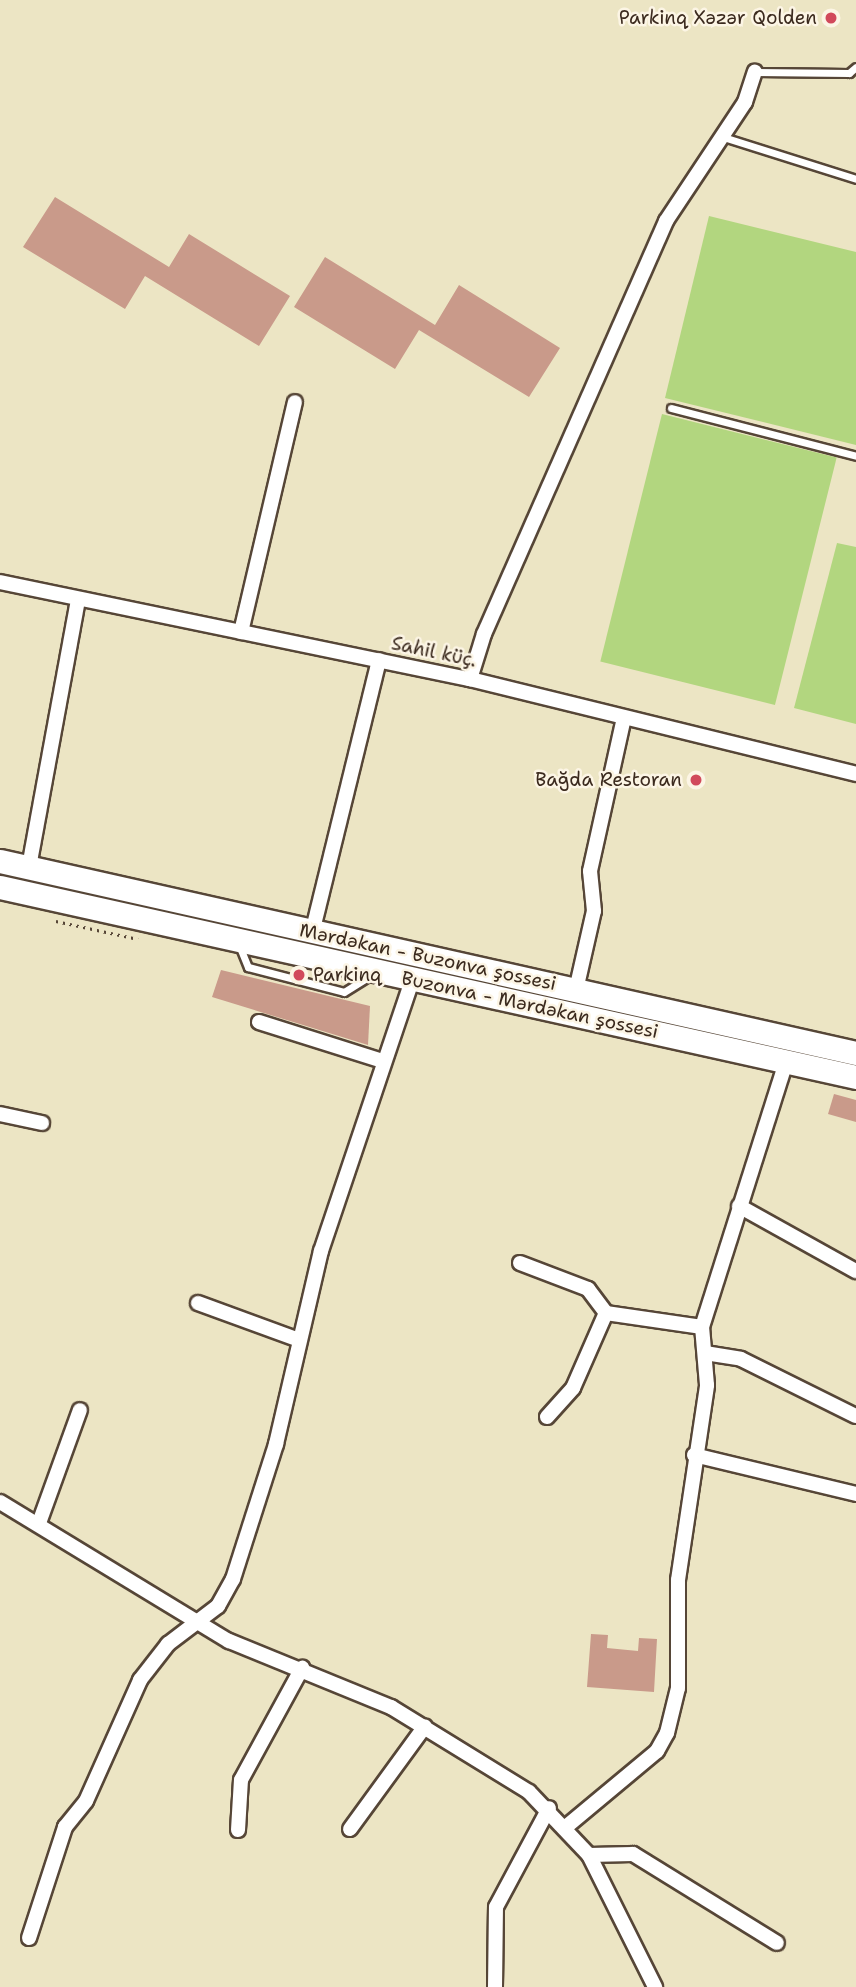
<!DOCTYPE html>
<meta charset="utf-8">
<style>
body{margin:0}
#map{position:relative;width:856px;height:1987px;overflow:hidden;background:#ece5c4;font-family:"Shantell Sans",sans-serif}
div>[style]{position:absolute}
[style*='--x']{left:calc(var(--x)*1px);top:calc(var(--y)*1px);width:calc(var(--w)*1px);rotate:calc(var(--a)*1deg)}
.green>*{inset:0;background:#b2d67f;transform-origin:0 0}
.building>*{inset:0;background:#c99a8a}
.path>*{height:2.5px;margin-top:-1.25px;transform-origin:0;background:repeating-linear-gradient(90deg,#564637 0 2px,transparent 0 7px)}
.roads{filter:drop-shadow(2px 0 #564637) drop-shadow(-2px 0 #564637) drop-shadow(0 2px #564637) drop-shadow(0 -2px #564637)}
.lane>*{height:7px;margin:-3.5px;padding:0 3.5px;transform-origin:3.5px;border-radius:3.5px;background:#fff}
.street>*{height:14px;margin:-7px;padding:0 7px;transform-origin:7px;border-radius:7px;background:#fff}
.primary>*{height:23px;margin:-11.5px;padding:0 11.5px;transform-origin:11.5px;border-radius:11.5px;background:#fff}
.dots>*{width:19px;height:19px;translate:-50% -50%;box-sizing:border-box;border:4px solid #fcf5e5;border-radius:50%}
span{translate:-50% -50%;white-space:nowrap;text-align:center;line-height:1.15;-webkit-text-stroke:5px #fcf5e5;paint-order:stroke}
.poi-label{font-size:19px;color:#3b2a1e}
.right{translate:-100% -50%;text-align:right}
.left{translate:0 -50%;text-align:left}
.street-label{font-size:19px;color:#3b2a1e}
</style>
<div id="map">
<div class="green">
<i style="clip-path:polygon(709px 216px,856px 252px,856px 445px,665px 398px)"></i>
<i style="left:662px;top:414px;width:180px;height:255px;rotate:14deg"></i>
<i style="clip-path:polygon(837px 543px,856px 547px,856px 724px,794px 708px)"></i>
</div>
<div class="building">
<i style="clip-path:polygon(55px 197px,169px 267px,189px 234px,290px 296px,259px 346px,145px 276px,125px 309px,23px 247px)"></i>
<i style="clip-path:polygon(325px 257px,435px 325px,459px 285px,560px 348px,529px 397px,419px 330px,395px 369px,294px 307px)"></i>
<i style="clip-path:polygon(221px 970px,370px 1006px,368px 1045px,212px 997px)"></i>
<i style="clip-path:polygon(834px 1094px,856px 1100px,856px 1122px,828px 1114px)"></i>
<i style="clip-path:polygon(591px 1634px,608px 1635px,607px 1648px,638px 1651px,639px 1638px,657px 1639px,654px 1692px,587px 1687px)"></i>
</div>
<div class="path">
<i style="--x:56;--y:921;--w:84;--a:12.4"></i>
</div>
<div class="roads">
<div class="lane">
<i style="--x:755;--y:72;--w:94;--a:0.6"></i>
<i style="--x:849;--y:73;--w:9;--a:-41"></i>
<i style="--x:720;--y:136;--w:143;--a:17.5"></i>
<i style="--x:671;--y:408;--w:191;--a:14.5"></i>
<i style="--x:239;--y:945;--w:24;--a:68"></i>
<i style="--x:248;--y:967;--w:99;--a:14.6"></i>
<i style="--x:344;--y:992;--w:34;--a:-32"></i>
</div>
<div class="street">
<i style="--x:0;--y:582;--w:480;--a:11.7"></i>
<i style="--x:470;--y:679;--w:398;--a:13.8"></i>
<i style="--x:241;--y:632;--w:236;--a:-76.8"></i>
<i style="--x:470;--y:679;--w:47;--a:-72.7"></i>
<i style="--x:484;--y:634;--w:451;--a:-66.2"></i>
<i style="--x:666;--y:221;--w:143;--a:-56.4"></i>
<i style="--x:745;--y:102;--w:32;--a:-72"></i>
<i style="--x:29;--y:867;--w:272;--a:-79.6"></i>
<i style="--x:312;--y:933;--w:281;--a:-76.2"></i>
<i style="--x:576;--y:990;--w:81;--a:-77.2"></i>
<i style="--x:594;--y:911;--w:40;--a:-95.7"></i>
<i style="--x:590;--y:871;--w:157;--a:-77.5"></i>
<i style="--x:259;--y:1022;--w:130;--a:17.5"></i>
<i style="--x:0;--y:1114;--w:43;--a:12.1"></i>
<i style="--x:739;--y:1206;--w:134;--a:29.1"></i>
<i style="--x:520;--y:1263;--w:73;--a:20.9"></i>
<i style="--x:588;--y:1289;--w:30;--a:53"></i>
<i style="--x:198;--y:1303;--w:108;--a:20.1"></i>
<i style="--x:705;--y:1353;--w:36;--a:9"></i>
<i style="--x:741;--y:1359;--w:128;--a:26.4"></i>
<i style="--x:547;--y:1417;--w:39;--a:-48"></i>
<i style="--x:573;--y:1388;--w:82;--a:-66.3"></i>
<i style="--x:606;--y:1313;--w:97;--a:8.3"></i>
<i style="--x:694;--y:1455;--w:167;--a:13.5"></i>
<i style="--x:0;--y:1502;--w:268;--a:31.3"></i>
<i style="--x:229;--y:1641;--w:175;--a:22.2"></i>
<i style="--x:391;--y:1707;--w:162;--a:31.6"></i>
<i style="--x:529;--y:1792;--w:87;--a:46.4"></i>
<i style="--x:589;--y:1855;--w:148;--a:63.4"></i>
<i style="--x:39;--y:1523;--w:120;--a:-70.1"></i>
<i style="--x:567;--y:1826;--w:117;--a:-39.8"></i>
<i style="--x:657;--y:1751;--w:21;--a:-61"></i>
<i style="--x:667;--y:1733;--w:46;--a:-76.3"></i>
<i style="--x:678;--y:1688;--w:108;--a:-90"></i>
<i style="--x:678;--y:1580;--w:197;--a:-81.5"></i>
<i style="--x:707;--y:1385;--w:58;--a:-94.9"></i>
<i style="--x:702;--y:1327;--w:281;--a:-72.4"></i>
<i style="--x:350;--y:1829;--w:127;--a:-53.9"></i>
<i style="--x:238;--y:1830;--w:50;--a:-86.6"></i>
<i style="--x:241;--y:1780;--w:128;--a:-61.4"></i>
<i style="--x:589;--y:1855;--w:44;--a:-1.3"></i>
<i style="--x:633;--y:1854;--w:169;--a:31.7"></i>
<i style="--x:29;--y:1938;--w:117;--a:-72"></i>
<i style="--x:65;--y:1827;--w:33;--a:-51"></i>
<i style="--x:86;--y:1801;--w:133;--a:-65.9"></i>
<i style="--x:140;--y:1680;--w:46;--a:-52.1"></i>
<i style="--x:168;--y:1644;--w:63;--a:-37.2"></i>
<i style="--x:218;--y:1606;--w:31;--a:-61"></i>
<i style="--x:233;--y:1579;--w:142;--a:-72.3"></i>
<i style="--x:276;--y:1444;--w:198;--a:-76.9"></i>
<i style="--x:321;--y:1251;--w:285;--a:-71.4"></i>
<i style="--x:495;--y:1987;--w:80;--a:-89.3"></i>
<i style="--x:496;--y:1907;--w:112;--a:-61.8"></i>
</div>
<div class="primary">
<i style="--x:0;--y:861;--w:877;--a:12.64"></i>
<i style="--x:0;--y:887;--w:877;--a:12.51"></i>
</div>
</div>
<div class="dots">
<i style="left:831px;top:18px;background:#d1495b"></i>
<i style="left:696px;top:780px;background:#d1495b"></i>
<i style="left:299px;top:975px;background:#d1495b"></i>
</div>
<div class="poi-label">
<span class="right" style="left:817px;top:18px">Parkinq Xəzər Qolden</span>
<span class="right" style="left:682px;top:780px">Bağda Restoran</span>
<span class="left" style="left:313px;top:975px">Parkinq</span>
</div>
<div class="street-label">
<span style="left:434px;top:652px;rotate:12deg">Sahil küç.</span>
<span style="left:428px;top:957px;rotate:12deg">Mərdəkan - Buzonva şossesi</span>
<span style="left:530px;top:1005px;rotate:12deg">Buzonva - Mərdəkan şossesi</span>
</div>
</div>
